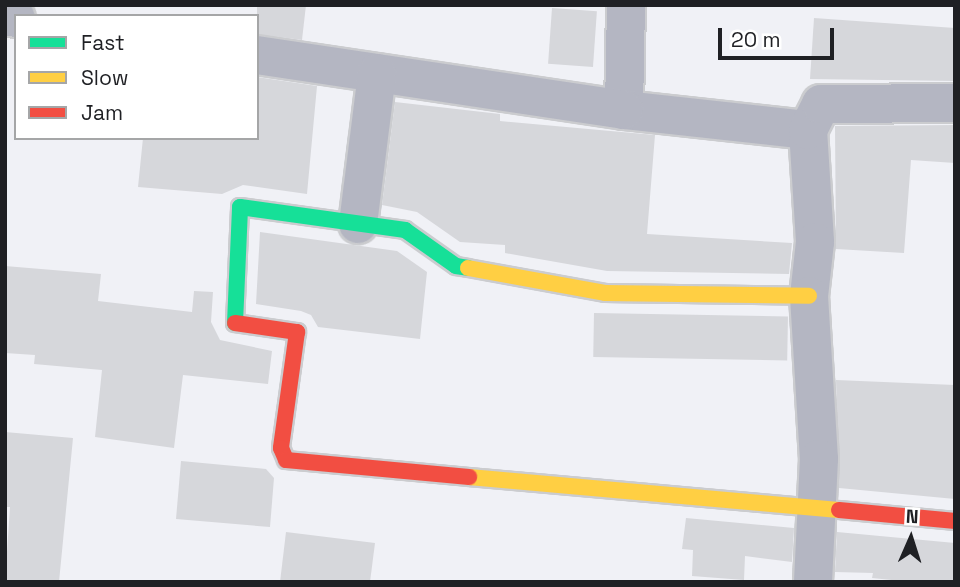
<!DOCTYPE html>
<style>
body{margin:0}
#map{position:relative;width:960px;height:587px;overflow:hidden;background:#f0f1f6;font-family:"Space Grotesk",sans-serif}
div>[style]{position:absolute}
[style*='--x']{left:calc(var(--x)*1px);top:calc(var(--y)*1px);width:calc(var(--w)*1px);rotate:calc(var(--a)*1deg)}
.building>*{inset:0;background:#d6d7db;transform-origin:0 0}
.roads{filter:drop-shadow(2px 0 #cbcccf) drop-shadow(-2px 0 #cbcccf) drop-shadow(0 2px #cbcccf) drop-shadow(0 -2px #cbcccf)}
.street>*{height:38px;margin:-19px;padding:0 19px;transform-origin:19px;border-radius:19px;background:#b4b6c2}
.fast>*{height:16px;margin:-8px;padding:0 8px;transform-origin:8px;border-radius:8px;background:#16e098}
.slow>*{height:16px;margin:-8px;padding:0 8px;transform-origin:8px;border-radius:8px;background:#ffcf43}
.jam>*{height:16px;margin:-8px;padding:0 8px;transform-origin:8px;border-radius:8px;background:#f24e42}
span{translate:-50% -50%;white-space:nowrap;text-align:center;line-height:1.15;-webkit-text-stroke:5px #fff;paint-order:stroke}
.frame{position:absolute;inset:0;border:7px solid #1f2024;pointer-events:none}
.legend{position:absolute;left:14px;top:14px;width:245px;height:126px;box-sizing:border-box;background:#fff;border:2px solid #a5a6a7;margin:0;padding:9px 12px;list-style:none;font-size:21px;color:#1f2024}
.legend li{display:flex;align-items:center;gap:14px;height:35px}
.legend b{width:35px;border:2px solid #a5a6a7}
.north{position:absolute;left:876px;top:503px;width:70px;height:70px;-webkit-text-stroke:5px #fff;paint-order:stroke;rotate:3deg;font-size:19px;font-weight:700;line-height:28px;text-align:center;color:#1f2024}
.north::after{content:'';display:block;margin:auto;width:24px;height:32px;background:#1f2024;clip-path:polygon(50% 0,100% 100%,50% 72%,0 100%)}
.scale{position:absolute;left:718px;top:28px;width:116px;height:32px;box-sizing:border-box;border:4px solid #1f2024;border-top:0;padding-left:9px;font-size:21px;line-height:24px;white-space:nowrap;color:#1f2024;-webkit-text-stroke:5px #fff;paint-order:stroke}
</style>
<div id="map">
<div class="building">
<i style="clip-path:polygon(257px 5px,306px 5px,302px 40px,257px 34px)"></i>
<i style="left:552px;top:8px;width:45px;height:56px;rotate:4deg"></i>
<i style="clip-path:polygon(814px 18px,955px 28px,955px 81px,810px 79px)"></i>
<i style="clip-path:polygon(257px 77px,317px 86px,307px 194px,243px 185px,222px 194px,138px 187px,143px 138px,257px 138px)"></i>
<i style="clip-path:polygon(395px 102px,500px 114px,500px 121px,655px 135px,647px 234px,792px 243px,789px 274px,607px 271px,505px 253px,505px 245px,460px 242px,417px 212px,382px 205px)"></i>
<i style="clip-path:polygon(955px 125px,955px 163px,911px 160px,904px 253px,836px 249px,835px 126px)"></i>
<i style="clip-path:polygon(260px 232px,397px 251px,427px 272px,420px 339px,318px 327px,311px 315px,301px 311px,256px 304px)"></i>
<i style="clip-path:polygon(5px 266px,101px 274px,98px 301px,192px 312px,194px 291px,213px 292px,211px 322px,220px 340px,272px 351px,268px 384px,183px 375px,174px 448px,95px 437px,102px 370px,34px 364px,35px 355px,5px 353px)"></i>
<i style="left:594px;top:313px;width:194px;height:44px;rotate:1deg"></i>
<i style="clip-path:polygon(836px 380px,955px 385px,955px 499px,839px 488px)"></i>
<i style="clip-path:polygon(5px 432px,73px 438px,59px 582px,5px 582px,10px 507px,5px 507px)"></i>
<i style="clip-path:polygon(181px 461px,266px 469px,274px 478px,270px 527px,176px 519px)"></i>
<i style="clip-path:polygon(686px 518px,794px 528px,792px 562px,745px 556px,744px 580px,692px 576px,693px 550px,682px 549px)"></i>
<i style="clip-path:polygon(286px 532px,375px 543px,370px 582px,280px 582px)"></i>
<i style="clip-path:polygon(837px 532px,955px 543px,955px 582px,911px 582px,872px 578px,873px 573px,835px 572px)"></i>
</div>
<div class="roads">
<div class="street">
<i style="--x:626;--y:5;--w:105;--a:91.1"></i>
<i style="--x:624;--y:110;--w:185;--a:6.2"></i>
<i style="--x:808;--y:130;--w:112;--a:86.4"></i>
<i style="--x:815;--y:242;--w:54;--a:96.3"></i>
<i style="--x:809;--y:296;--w:163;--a:86.5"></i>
<i style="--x:819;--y:459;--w:123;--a:92.8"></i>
<i style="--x:5;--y:16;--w:11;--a:10"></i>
<i style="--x:257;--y:55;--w:371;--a:8.5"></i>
<i style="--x:808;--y:130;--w:29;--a:-63"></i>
<i style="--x:821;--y:104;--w:134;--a:-0.4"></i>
<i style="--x:358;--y:224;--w:152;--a:-82.8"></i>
</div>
<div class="fast">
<i style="--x:235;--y:323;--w:116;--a:-87.5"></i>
<i style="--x:240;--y:207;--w:167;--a:7.9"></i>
<i style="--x:405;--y:230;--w:62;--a:35.2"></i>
<i style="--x:456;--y:266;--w:12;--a:9"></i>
</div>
<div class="slow">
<i style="--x:468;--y:268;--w:139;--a:10.3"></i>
<i style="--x:605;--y:293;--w:204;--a:0.8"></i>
<i style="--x:469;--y:477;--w:371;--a:5.1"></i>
</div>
<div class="jam">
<i style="--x:235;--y:323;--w:63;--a:8.3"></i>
<i style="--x:297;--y:332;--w:117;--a:97.9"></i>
<i style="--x:281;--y:448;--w:13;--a:67"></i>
<i style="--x:286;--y:460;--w:184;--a:5.3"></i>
<i style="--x:839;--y:510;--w:117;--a:5.4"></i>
</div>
</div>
<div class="frame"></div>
<ul class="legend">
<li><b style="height:9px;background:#16e098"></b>Fast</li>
<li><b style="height:9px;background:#ffcf43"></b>Slow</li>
<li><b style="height:9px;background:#f24e42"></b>Jam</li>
</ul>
<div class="north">N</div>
<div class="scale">20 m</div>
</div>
